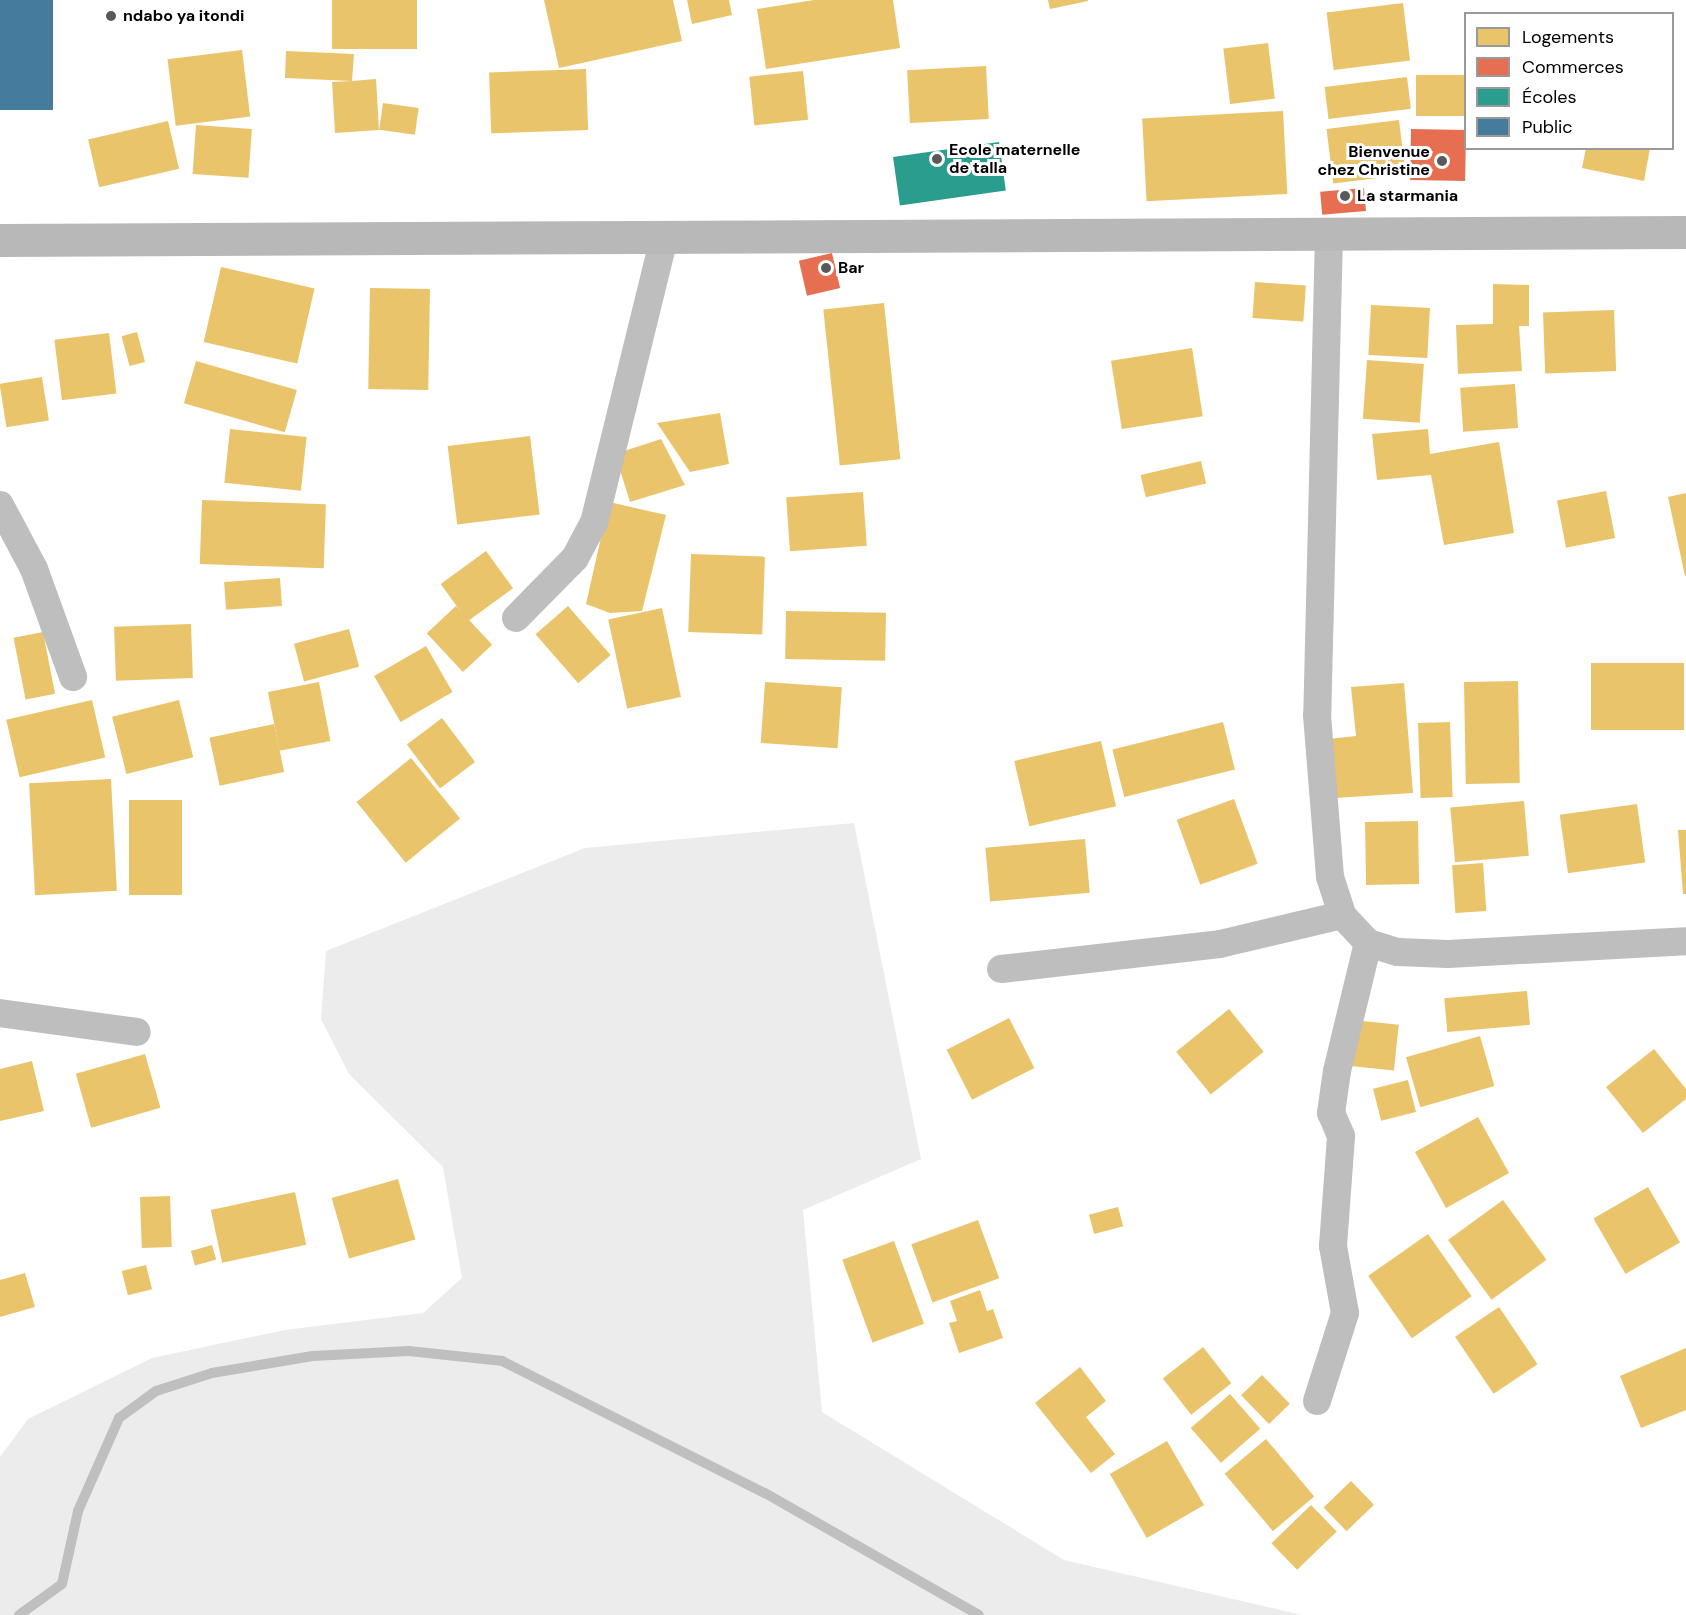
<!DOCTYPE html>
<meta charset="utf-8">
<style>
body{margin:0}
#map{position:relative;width:1686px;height:1615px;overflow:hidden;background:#fff;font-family:"DM Sans",sans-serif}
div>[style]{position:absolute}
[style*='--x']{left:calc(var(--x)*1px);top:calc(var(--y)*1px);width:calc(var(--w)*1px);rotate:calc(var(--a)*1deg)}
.green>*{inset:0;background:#ececec}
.homes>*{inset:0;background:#e9c46a;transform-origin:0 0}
.shops>*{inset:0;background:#e76f51;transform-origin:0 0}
.schools>*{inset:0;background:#2a9d8f;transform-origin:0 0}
.public>*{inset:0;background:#457b9d;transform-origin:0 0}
.stream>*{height:10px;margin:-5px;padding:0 5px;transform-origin:5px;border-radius:5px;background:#bfbfbf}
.street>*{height:28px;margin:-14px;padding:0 14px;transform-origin:14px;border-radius:14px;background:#bebebe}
.secondary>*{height:33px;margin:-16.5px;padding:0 16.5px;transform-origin:16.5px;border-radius:16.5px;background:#b8b8b8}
.dots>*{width:16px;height:16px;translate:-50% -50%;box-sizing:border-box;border:3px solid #fff;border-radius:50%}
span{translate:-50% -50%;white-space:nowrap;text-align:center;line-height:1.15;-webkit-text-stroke:6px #fff;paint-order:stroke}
.poi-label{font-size:16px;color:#000;font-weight:700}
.left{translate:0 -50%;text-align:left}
.right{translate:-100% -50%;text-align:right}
.legend{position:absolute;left:1464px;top:12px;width:210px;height:138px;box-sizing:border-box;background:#fff;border:2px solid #999;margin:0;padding:8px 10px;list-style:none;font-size:18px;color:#000}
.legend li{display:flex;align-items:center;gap:12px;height:30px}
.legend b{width:30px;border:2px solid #999}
</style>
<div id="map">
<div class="green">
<i style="clip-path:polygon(854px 823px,921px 1159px,803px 1210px,822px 1412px,1064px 1560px,1302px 1615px,0 1615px,0 1457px,28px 1419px,152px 1358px,285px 1330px,423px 1313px,462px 1278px,443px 1167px,349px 1074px,321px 1019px,326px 951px,585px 848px)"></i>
</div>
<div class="homes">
<i style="left:332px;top:0;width:85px;height:49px"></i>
<i style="clip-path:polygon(544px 0,673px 0,682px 41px,559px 68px)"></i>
<i style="clip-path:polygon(687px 0,729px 0,732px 15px,692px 24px)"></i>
<i style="clip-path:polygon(814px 0,893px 0,900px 48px,766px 69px,757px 9px)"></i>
<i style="clip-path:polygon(1048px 0,1088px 0,1088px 1px,1050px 9px)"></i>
<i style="left:1403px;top:3px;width:58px;height:77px;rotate:83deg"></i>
<i style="left:1268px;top:43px;width:56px;height:45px;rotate:83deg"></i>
<i style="left:242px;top:50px;width:67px;height:75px;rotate:83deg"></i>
<i style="clip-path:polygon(286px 51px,354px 54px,352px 81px,376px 79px,379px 130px,335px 133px,332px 82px,352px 81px,285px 78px)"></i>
<i style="left:986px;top:66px;width:53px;height:79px;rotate:87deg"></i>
<i style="left:586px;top:69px;width:61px;height:97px;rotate:88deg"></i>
<i style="left:803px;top:71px;width:49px;height:54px;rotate:84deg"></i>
<i style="left:1466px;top:75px;width:41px;height:50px;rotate:90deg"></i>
<i style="left:1407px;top:77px;width:32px;height:83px;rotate:83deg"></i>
<i style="left:383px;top:103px;width:36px;height:27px;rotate:8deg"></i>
<i style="left:1283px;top:111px;width:83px;height:141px;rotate:87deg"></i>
<i style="left:1399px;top:120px;width:55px;height:73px;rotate:83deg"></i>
<i style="left:168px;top:121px;width:49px;height:82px;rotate:77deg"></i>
<i style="left:196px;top:125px;width:56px;height:49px;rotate:4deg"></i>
<i style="clip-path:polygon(1586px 148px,1650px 148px,1644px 181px,1582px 168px)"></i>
<i style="left:221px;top:267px;width:96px;height:77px;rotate:13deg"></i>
<i style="left:1255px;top:282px;width:51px;height:36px;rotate:4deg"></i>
<i style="clip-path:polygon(1493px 284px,1529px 285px,1529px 326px,1519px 326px,1522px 371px,1458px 374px,1456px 325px,1493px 324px)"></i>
<i style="left:370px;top:288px;width:60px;height:101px;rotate:1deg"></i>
<i style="left:884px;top:303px;width:157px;height:61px;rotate:84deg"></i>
<i style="left:1371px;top:305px;width:59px;height:50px;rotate:3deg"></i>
<i style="left:1614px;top:310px;width:61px;height:71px;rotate:88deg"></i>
<i style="left:137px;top:332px;width:31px;height:16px;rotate:75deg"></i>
<i style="left:109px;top:333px;width:61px;height:55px;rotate:83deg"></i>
<i style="left:1192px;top:348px;width:69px;height:82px;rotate:81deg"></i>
<i style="left:1367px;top:360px;width:57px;height:59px;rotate:4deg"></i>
<i style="left:196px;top:361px;width:105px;height:44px;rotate:16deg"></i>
<i style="left:42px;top:377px;width:44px;height:43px;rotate:81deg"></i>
<i style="left:1515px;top:384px;width:44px;height:55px;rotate:86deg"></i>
<i style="clip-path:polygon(720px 413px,729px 464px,690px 472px,657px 423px)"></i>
<i style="left:230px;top:429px;width:77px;height:54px;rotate:6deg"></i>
<i style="clip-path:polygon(1428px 429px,1430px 454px,1499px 442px,1514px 533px,1444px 545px,1431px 475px,1377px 480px,1372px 434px)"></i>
<i style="left:530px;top:436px;width:79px;height:83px;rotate:83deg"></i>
<i style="clip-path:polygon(661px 439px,685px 485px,630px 502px,615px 454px)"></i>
<i style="left:1201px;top:461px;width:23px;height:62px;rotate:77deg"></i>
<i style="left:1606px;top:491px;width:48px;height:50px;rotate:79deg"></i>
<i style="left:863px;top:492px;width:54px;height:77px;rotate:86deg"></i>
<i style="clip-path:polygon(1686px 493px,1686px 576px,1685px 576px,1668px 497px)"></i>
<i style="left:202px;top:500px;width:124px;height:64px;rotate:2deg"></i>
<i style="clip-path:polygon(609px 502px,666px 515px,642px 611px,610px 613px,586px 604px)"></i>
<i style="left:486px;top:551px;width:46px;height:56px;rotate:54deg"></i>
<i style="left:691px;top:554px;width:74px;height:78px;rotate:2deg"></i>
<i style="left:280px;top:578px;width:28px;height:56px;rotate:86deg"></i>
<i style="left:456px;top:606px;width:53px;height:40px;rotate:47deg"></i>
<i style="left:568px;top:606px;width:65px;height:43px;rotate:49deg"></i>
<i style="left:662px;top:608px;width:91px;height:55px;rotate:78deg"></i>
<i style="left:786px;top:611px;width:100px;height:48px;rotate:1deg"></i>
<i style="left:191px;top:624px;width:54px;height:77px;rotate:88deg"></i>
<i style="left:349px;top:629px;width:39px;height:57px;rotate:75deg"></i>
<i style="left:43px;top:632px;width:63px;height:30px;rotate:79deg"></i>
<i style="left:426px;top:646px;width:53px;height:60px;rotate:60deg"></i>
<i style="left:1684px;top:663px;width:67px;height:93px;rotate:90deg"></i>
<i style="left:1518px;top:681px;width:102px;height:54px;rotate:89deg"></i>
<i style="left:319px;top:682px;width:60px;height:52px;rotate:79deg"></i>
<i style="left:765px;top:682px;width:77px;height:61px;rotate:4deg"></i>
<i style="clip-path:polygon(1404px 683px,1413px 793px,1335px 798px,1328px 739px,1356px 736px,1351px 687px)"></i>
<i style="left:92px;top:700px;width:59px;height:88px;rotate:77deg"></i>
<i style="left:179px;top:700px;width:59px;height:69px;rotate:76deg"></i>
<i style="left:442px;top:718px;width:55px;height:44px;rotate:53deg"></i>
<i style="left:1223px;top:722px;width:49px;height:114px;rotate:76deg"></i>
<i style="left:1450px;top:722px;width:75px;height:32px;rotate:88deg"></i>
<i style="left:274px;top:724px;width:49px;height:66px;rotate:78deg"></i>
<i style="left:1101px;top:741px;width:67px;height:89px;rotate:77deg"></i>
<i style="left:411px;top:758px;width:78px;height:70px;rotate:51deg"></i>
<i style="left:111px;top:779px;width:112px;height:82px;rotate:87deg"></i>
<i style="left:1234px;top:799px;width:69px;height:61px;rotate:70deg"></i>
<i style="left:129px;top:800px;width:53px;height:95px"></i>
<i style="left:1524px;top:801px;width:55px;height:74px;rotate:85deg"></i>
<i style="left:1637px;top:804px;width:59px;height:78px;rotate:82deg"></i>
<i style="left:1418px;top:821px;width:63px;height:53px;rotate:89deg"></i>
<i style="clip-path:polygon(1678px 830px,1686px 830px,1686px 894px,1683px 894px)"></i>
<i style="left:1085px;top:839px;width:54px;height:100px;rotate:85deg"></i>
<i style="left:1483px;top:863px;width:48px;height:31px;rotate:86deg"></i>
<i style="left:1527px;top:991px;width:34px;height:83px;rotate:85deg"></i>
<i style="left:1229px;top:1009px;width:55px;height:68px;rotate:51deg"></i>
<i style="left:1009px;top:1018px;width:56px;height:70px;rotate:63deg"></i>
<i style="left:1353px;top:1020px;width:46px;height:46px;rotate:6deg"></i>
<i style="left:1480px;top:1036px;width:52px;height:77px;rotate:74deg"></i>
<i style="clip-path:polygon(1654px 1049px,1686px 1089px,1686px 1099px,1643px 1133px,1606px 1087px)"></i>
<i style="left:145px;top:1054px;width:56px;height:72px;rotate:74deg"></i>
<i style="clip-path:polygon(32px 1061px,44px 1111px,0 1121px,0 1069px)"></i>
<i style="left:1408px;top:1080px;width:33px;height:36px;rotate:76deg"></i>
<i style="left:1478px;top:1117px;width:64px;height:72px;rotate:61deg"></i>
<i style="left:398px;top:1179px;width:63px;height:69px;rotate:74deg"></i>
<i style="left:1648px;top:1187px;width:64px;height:63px;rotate:60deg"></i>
<i style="left:295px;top:1192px;width:54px;height:86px;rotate:78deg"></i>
<i style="left:170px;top:1196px;width:51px;height:30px;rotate:88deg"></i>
<i style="left:1503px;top:1200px;width:74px;height:68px;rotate:54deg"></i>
<i style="left:1118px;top:1207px;width:20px;height:30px;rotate:75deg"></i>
<i style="left:978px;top:1220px;width:62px;height:71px;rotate:70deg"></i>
<i style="left:1428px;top:1234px;width:76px;height:73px;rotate:55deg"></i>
<i style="left:894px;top:1241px;width:88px;height:55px;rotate:70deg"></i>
<i style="left:212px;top:1245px;width:15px;height:22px;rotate:74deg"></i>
<i style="left:146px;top:1265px;width:25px;height:25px;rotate:76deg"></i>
<i style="clip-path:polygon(25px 1273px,35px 1307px,0 1317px,0 1280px)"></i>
<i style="clip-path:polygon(980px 1290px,987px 1311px,993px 1309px,1003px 1338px,959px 1353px,949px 1323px,957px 1321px,950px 1301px)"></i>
<i style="left:1499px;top:1307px;width:69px;height:53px;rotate:56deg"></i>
<i style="left:1203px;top:1347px;width:46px;height:51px;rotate:52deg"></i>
<i style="clip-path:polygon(1686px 1348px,1686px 1410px,1641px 1428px,1620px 1376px)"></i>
<i style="clip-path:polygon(1080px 1367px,1106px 1401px,1086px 1417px,1115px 1454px,1091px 1473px,1035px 1403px)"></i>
<i style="left:1262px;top:1375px;width:40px;height:29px;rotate:46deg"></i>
<i style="left:1230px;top:1394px;width:46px;height:52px;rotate:49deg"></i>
<i style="left:1266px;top:1439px;width:75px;height:54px;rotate:50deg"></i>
<i style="left:1167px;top:1441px;width:74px;height:66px;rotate:60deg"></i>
<i style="left:1351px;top:1481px;width:33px;height:38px;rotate:46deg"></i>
<i style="left:1311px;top:1505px;width:37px;height:55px;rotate:46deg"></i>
</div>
<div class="shops">
<i style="left:1411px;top:129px;width:55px;height:51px;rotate:1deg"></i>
<i style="left:1364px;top:188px;width:23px;height:44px;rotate:85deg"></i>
<i style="left:832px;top:253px;width:36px;height:34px;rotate:77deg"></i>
</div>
<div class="schools">
<i style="left:999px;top:142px;width:49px;height:107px;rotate:82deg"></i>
</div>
<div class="public">
<i style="left:0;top:0;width:53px;height:110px"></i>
</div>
<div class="stream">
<i style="--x:19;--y:1615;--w:53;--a:-35.8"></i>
<i style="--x:62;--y:1584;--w:75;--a:-77.6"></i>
<i style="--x:78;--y:1511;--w:102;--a:-66.2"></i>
<i style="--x:119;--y:1418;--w:46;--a:-36.1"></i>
<i style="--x:156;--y:1391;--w:59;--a:-17.8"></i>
<i style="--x:212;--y:1373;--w:102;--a:-9.6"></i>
<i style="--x:313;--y:1356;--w:96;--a:-3"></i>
<i style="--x:409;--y:1351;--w:94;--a:6.1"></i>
<i style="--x:502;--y:1361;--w:294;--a:26.7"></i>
<i style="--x:765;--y:1493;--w:246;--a:29.7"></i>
</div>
<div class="street">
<i style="--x:1329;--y:234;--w:481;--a:91.4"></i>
<i style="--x:1317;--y:715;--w:163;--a:85.4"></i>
<i style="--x:1330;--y:877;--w:40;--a:72"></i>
<i style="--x:1342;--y:915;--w:38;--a:47"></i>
<i style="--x:1368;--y:943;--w:31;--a:17"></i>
<i style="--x:1398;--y:952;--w:50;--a:2.3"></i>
<i style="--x:1448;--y:954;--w:238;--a:-3.1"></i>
<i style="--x:0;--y:505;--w:72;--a:62"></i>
<i style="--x:34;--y:569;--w:115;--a:70.1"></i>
<i style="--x:516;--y:618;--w:84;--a:-45.5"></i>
<i style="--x:575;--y:558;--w:40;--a:-62"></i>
<i style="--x:594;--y:523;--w:294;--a:-76.2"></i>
<i style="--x:1001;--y:969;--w:220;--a:-6.5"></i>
<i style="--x:1220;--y:944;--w:125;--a:-13.4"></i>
<i style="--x:0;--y:1013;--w:138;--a:7.9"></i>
<i style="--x:1317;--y:1401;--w:92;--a:-72.3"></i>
<i style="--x:1345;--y:1313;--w:68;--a:-100.2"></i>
<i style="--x:1333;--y:1246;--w:110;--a:-85.8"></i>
<i style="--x:1341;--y:1136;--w:25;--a:-113"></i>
<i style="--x:1331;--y:1113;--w:42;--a:-81.9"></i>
<i style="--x:1337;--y:1071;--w:132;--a:-76.4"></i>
</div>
<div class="secondary">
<i style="--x:0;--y:240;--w:1686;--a:-0.27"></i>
</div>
<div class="dots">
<i style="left:111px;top:16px;background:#595959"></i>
<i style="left:937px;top:159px;background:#595959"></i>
<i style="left:1442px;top:161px;background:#595959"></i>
<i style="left:1345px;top:196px;background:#595959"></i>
<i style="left:826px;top:268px;background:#595959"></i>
</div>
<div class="poi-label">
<span class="left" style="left:123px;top:16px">ndabo ya itondi</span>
<span class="left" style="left:949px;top:159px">Ecole maternelle<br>de talla</span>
<span class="right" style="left:1430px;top:161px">Bienvenue<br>chez Christine</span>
<span class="left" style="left:1357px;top:196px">La starmania</span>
<span class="left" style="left:838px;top:268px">Bar</span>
</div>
<ul class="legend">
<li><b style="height:16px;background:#e9c46a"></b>Logements</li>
<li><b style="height:16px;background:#e76f51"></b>Commerces</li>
<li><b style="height:16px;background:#2a9d8f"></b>Écoles</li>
<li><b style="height:16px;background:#457b9d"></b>Public</li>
</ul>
</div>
